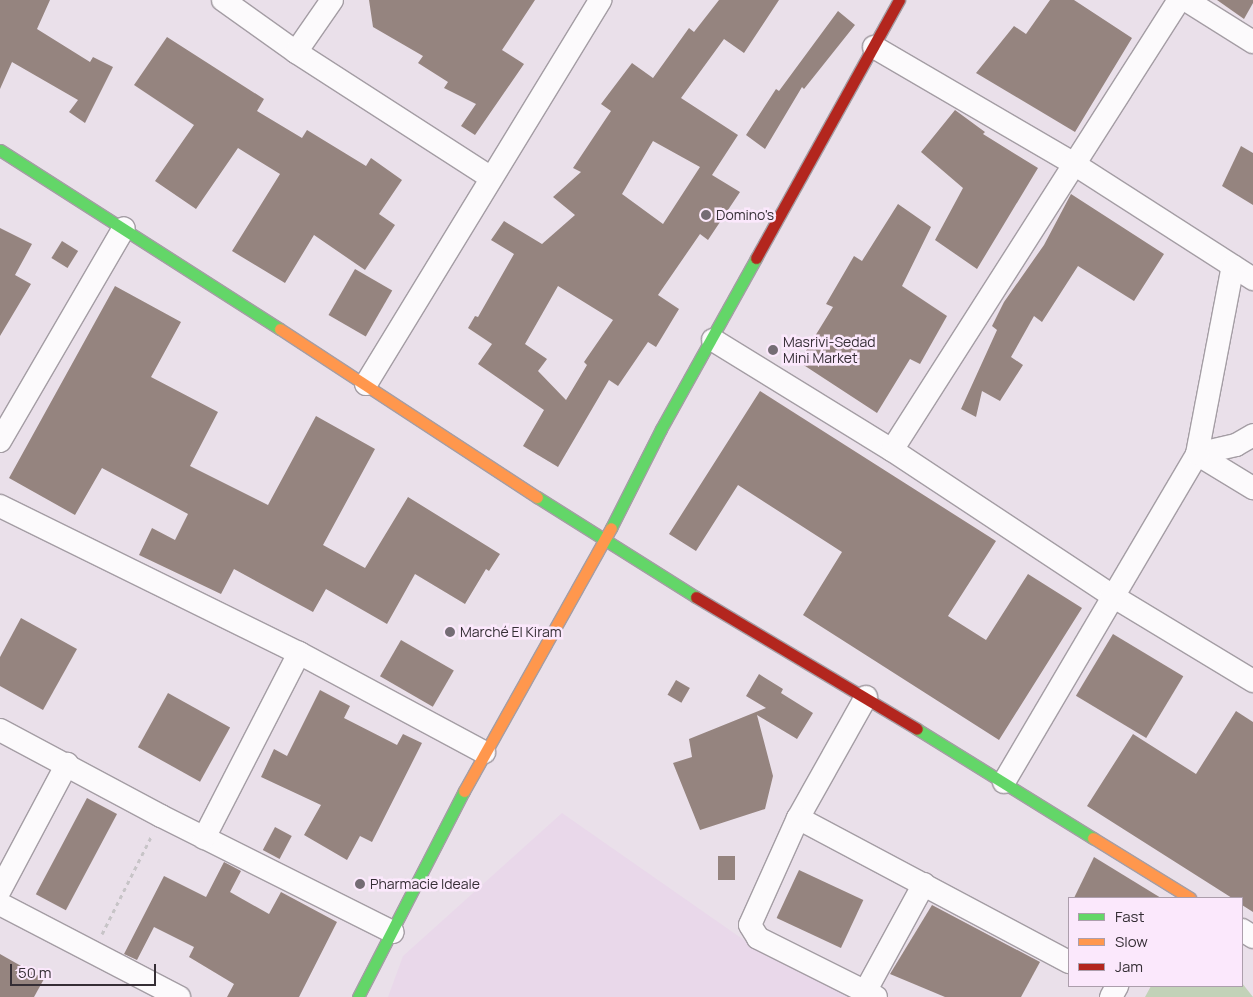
<!DOCTYPE html>
<meta charset="utf-8">
<style>
body{margin:0}
#map{position:relative;width:1253px;height:997px;overflow:hidden;background:#eae0ea;font-family:Manrope,sans-serif}
div>[style]{position:absolute}
[style*='--x']{left:calc(var(--x)*1px);top:calc(var(--y)*1px);width:calc(var(--w)*1px);rotate:calc(var(--a)*1deg)}
.built>*{inset:0;background:#e9d8ea}
.green>*{inset:0;background:#c2d2b8}
.building>*{inset:0;background:#95847f;transform-origin:0 0}
.path>*{height:3px;margin-top:-1.5px;transform-origin:0;background:repeating-linear-gradient(90deg,#c7c4c7 0 4px,transparent 0 8px)}
.roads{filter:drop-shadow(1px 0 #a49da4) drop-shadow(-1px 0 #a49da4) drop-shadow(0 1px #a49da4) drop-shadow(0 -1px #a49da4)}
.street>*{height:22px;margin:-11px;padding:0 11px;transform-origin:11px;border-radius:11px;background:#fcfafc}
.fast>*{height:11px;margin:-5.5px;padding:0 5.5px;transform-origin:5.5px;border-radius:5.5px;background:#63d668}
.slow>*{height:11px;margin:-5.5px;padding:0 5.5px;transform-origin:5.5px;border-radius:5.5px;background:#ff974d}
.jam>*{height:11px;margin:-5.5px;padding:0 5.5px;transform-origin:5.5px;border-radius:5.5px;background:#b3261e}
.dots>*{width:14px;height:14px;translate:-50% -50%;box-sizing:border-box;border:2px solid #fbe8fc;border-radius:50%}
span{translate:-50% -50%;white-space:nowrap;text-align:center;line-height:1.15;-webkit-text-stroke:5px #fbe8fc;paint-order:stroke}
.poi-label{font-size:14px;color:#352e35}
.left{translate:0 -50%;text-align:left}
.legend{position:absolute;left:1068px;top:897px;width:175px;height:90px;box-sizing:border-box;background:#fbe8fc;border:1px solid #ac9eac;margin:0;padding:6px 9px;list-style:none;font-size:15px;color:#352e35}
.legend li{display:flex;align-items:center;gap:10px;height:25px}
.legend b{width:25px;border:1px solid #ac9eac}
.scale{position:absolute;left:10px;top:964px;width:146px;height:22px;box-sizing:border-box;border:2px solid #352e35;border-top:0;padding-left:6px;font-size:15px;line-height:18px;white-space:nowrap;color:#352e35;-webkit-text-stroke:4px #fbe8fc;paint-order:stroke}
</style>
<div id="map">
<div class="built">
<i style="clip-path:polygon(562px 813px,767px 956px,853px 997px,388px 997px,403px 956px)"></i>
</div>
<div class="green">
<i style="clip-path:polygon(1242px 983px,1253px 997px,1145px 997px,1151px 986px,1242px 986px)"></i>
</div>
<div class="building">
<i style="clip-path:polygon(0 0,50px 0,37px 29px,90px 62px,93px 57px,113px 67px,85px 123px,69px 112px,78px 100px,12px 62px,0 89px)"></i>
<i style="clip-path:polygon(369px 0,535px 0,502px 50px,524px 64px,475px 135px,461px 126px,476px 104px,444px 88px,448px 82px,418px 63px,423px 56px,373px 27px)"></i>
<i style="clip-path:polygon(evenodd,719px 0,779px 0,744px 53px,724px 39px,681px 98px,738px 135px,712px 175px,740px 192px,708px 240px,700px 234px,658px 295px,679px 309px,656px 347px,648px 342px,618px 386px,609px 380px,558px 467px,523px 446px,544px 410px,478px 364px,492px 344px,468px 328px,475px 316px,478px 317px,514px 254px,491px 240px,504px 221px,542px 244px,575px 215px,553px 197px,581px 172px,573px 168px,611px 111px,601px 104px,632px 63px,653px 78px,689px 28px,694px 32px,719px 0,653px 141px,700px 167px,663px 224px,622px 194px,653px 141px,719px 0,558px 286px,613px 320px,584px 362px,587px 365px,566px 400px,538px 371px,547px 359px,525px 344px,558px 286px)"></i>
<i style="clip-path:polygon(1050px 0,1074px 0,1132px 38px,1075px 132px,976px 73px,1014px 26px,1026px 34px)"></i>
<i style="clip-path:polygon(1217px 0,1253px 0,1253px 3px,1244px 19px)"></i>
<i style="clip-path:polygon(838px 11px,855px 25px,804px 89px,802px 87px,765px 149px,746px 135px,776px 89px,779px 91px)"></i>
<i style="clip-path:polygon(167px 37px,264px 99px,257px 111px,302px 138px,307px 130px,366px 166px,371px 158px,402px 180px,379px 214px,395px 225px,365px 270px,314px 235px,285px 283px,232px 251px,280px 174px,238px 148px,196px 209px,155px 181px,194px 125px,134px 85px)"></i>
<i style="clip-path:polygon(955px 110px,985px 132px,983px 134px,1038px 168px,977px 269px,935px 240px,963px 188px,921px 152px)"></i>
<i style="clip-path:polygon(1241px 146px,1253px 153px,1253px 205px,1222px 186px)"></i>
<i style="clip-path:polygon(1071px 194px,1164px 254px,1134px 301px,1078px 266px,1042px 322px,1034px 316px,1011px 357px,1023px 365px,1000px 401px,982px 391px,976px 417px,961px 409px,997px 330px,992px 326px,1004px 302px,1044px 245px)"></i>
<i style="clip-path:polygon(898px 204px,931px 227px,902px 286px,947px 316px,920px 364px,910px 359px,877px 413px,799px 362px,833px 307px,826px 304px,854px 256px,862px 261px)"></i>
<i style="clip-path:polygon(0 228px,32px 244px,15px 275px,31px 284px,0 336px)"></i>
<i style="left:62px;top:241px;width:19px;height:20px;rotate:32deg"></i>
<i style="left:355px;top:269px;width:43px;height:53px;rotate:30deg"></i>
<i style="clip-path:polygon(115px 286px,181px 322px,151px 377px,218px 412px,190px 466px,268px 505px,316px 416px,375px 449px,323px 545px,365px 568px,408px 497px,500px 554px,489px 571px,486px 569px,465px 604px,415px 574px,387px 624px,326px 589px,313px 612px,234px 569px,221px 594px,139px 555px,152px 528px,175px 540px,188px 514px,102px 468px,75px 515px,9px 478px)"></i>
<i style="clip-path:polygon(760px 391px,996px 541px,948px 616px,986px 640px,1028px 574px,1082px 608px,999px 740px,803px 615px,842px 552px,738px 485px,696px 551px,669px 534px)"></i>
<i style="clip-path:polygon(21px 618px,77px 649px,43px 710px,0 686px,0 657px)"></i>
<i style="left:1113px;top:634px;width:82px;height:72px;rotate:31deg"></i>
<i style="left:401px;top:640px;width:61px;height:42px;rotate:30deg"></i>
<i style="clip-path:polygon(759px 674px,783px 689px,781px 693px,813px 713px,797px 739px,757px 715px,773px 776px,765px 809px,700px 830px,673px 763px,692px 757px,689px 739px,766px 708px,746px 696px)"></i>
<i style="left:676px;top:680px;width:16px;height:17px;rotate:30deg"></i>
<i style="clip-path:polygon(320px 690px,350px 706px,344px 718px,397px 745px,403px 734px,422px 743px,372px 842px,360px 836px,347px 860px,304px 835px,321px 805px,261px 777px,274px 749px,287px 756px)"></i>
<i style="left:168px;top:693px;width:71px;height:62px;rotate:29deg"></i>
<i style="clip-path:polygon(1236px 711px,1253px 722px,1253px 912px,1242px 905px,1242px 898px,1232px 898px,1087px 806px,1133px 734px,1196px 774px)"></i>
<i style="left:87px;top:798px;width:34px;height:109px;rotate:28deg"></i>
<i style="left:275px;top:827px;width:19px;height:26px;rotate:28deg"></i>
<i style="left:718px;top:856px;width:17px;height:24px"></i>
<i style="clip-path:polygon(1094px 857px,1161px 898px,1074px 898px)"></i>
<i style="clip-path:polygon(224px 862px,241px 871px,230px 892px,269px 914px,281px 892px,337px 922px,299px 997px,227px 997px,234px 984px,189px 957px,194px 947px,154px 927px,137px 960px,124px 954px,164px 876px,206px 897px)"></i>
<i style="left:799px;top:870px;width:71px;height:53px;rotate:25deg"></i>
<i style="clip-path:polygon(932px 905px,1040px 962px,1021px 997px,945px 997px,890px 974px)"></i>
<i style="clip-path:polygon(0 954px,44px 979px,34px 997px,0 997px)"></i>
</div>
<div class="path">
<i style="--x:102;--y:934;--w:111;--a:-63.2"></i>
</div>
<div class="roads">
<div class="street">
<i style="--x:223;--y:0;--w:90;--a:35.5"></i>
<i style="--x:296;--y:52;--w:231;--a:32.8"></i>
<i style="--x:1186;--y:0;--w:79;--a:32.1"></i>
<i style="--x:874;--y:47;--w:232;--a:30.3"></i>
<i style="--x:1074;--y:164;--w:213;--a:32.7"></i>
<i style="--x:296;--y:52;--w:63;--a:-55.3"></i>
<i style="--x:713;--y:340;--w:210;--a:31.6"></i>
<i style="--x:892;--y:450;--w:263;--a:33.5"></i>
<i style="--x:1111;--y:595;--w:166;--a:31.2"></i>
<i style="--x:366;--y:384;--w:450;--a:-58.6"></i>
<i style="--x:0;--y:441;--w:246;--a:-59.8"></i>
<i style="--x:892;--y:450;--w:534;--a:-57.47"></i>
<i style="--x:1197;--y:454;--w:66;--a:31.3"></i>
<i style="--x:1197;--y:454;--w:40;--a:-13"></i>
<i style="--x:1236;--y:445;--w:20;--a:-30"></i>
<i style="--x:0;--y:506;--w:333;--a:26.2"></i>
<i style="--x:299;--y:653;--w:210;--a:28.2"></i>
<i style="--x:866;--y:697;--w:139;--a:119.3"></i>
<i style="--x:798;--y:818;--w:117;--a:114.2"></i>
<i style="--x:750;--y:925;--w:15;--a:58"></i>
<i style="--x:758;--y:938;--w:132;--a:26.6"></i>
<i style="--x:0;--y:730;--w:183;--a:28.1"></i>
<i style="--x:161;--y:816;--w:259;--a:26.6"></i>
<i style="--x:1004;--y:782;--w:381;--a:-59.5"></i>
<i style="--x:1197;--y:454;--w:191;--a:-79.2"></i>
<i style="--x:798;--y:818;--w:307;--a:28"></i>
<i style="--x:204;--y:838;--w:208;--a:-62.8"></i>
<i style="--x:0;--y:890;--w:143;--a:-62"></i>
<i style="--x:0;--y:904;--w:202;--a:27.5"></i>
<i style="--x:1242;--y:930;--w:13;--a:32"></i>
<i style="--x:865;--y:992;--w:123;--a:-61.4"></i>
<i style="--x:1111;--y:997;--w:13;--a:-61"></i>
</div>
<div class="fast">
<i style="--x:0;--y:150;--w:332;--a:32.6"></i>
<i style="--x:537;--y:497;--w:188;--a:32.2"></i>
<i style="--x:611;--y:528;--w:111;--a:-63.2"></i>
<i style="--x:661;--y:429;--w:196;--a:-60.9"></i>
<i style="--x:917;--y:729;--w:207;--a:31.8"></i>
<i style="--x:358;--y:997;--w:232;--a:-62.8"></i>
</div>
<div class="slow">
<i style="--x:280;--y:329;--w:307;--a:33.2"></i>
<i style="--x:464;--y:791;--w:301;--a:-60.8"></i>
<i style="--x:1093;--y:838;--w:114;--a:31.7"></i>
</div>
<div class="jam">
<i style="--x:756;--y:258;--w:295;--a:-61"></i>
<i style="--x:696;--y:597;--w:257;--a:30.8"></i>
</div>
</div>
<div class="dots">
<i style="left:706px;top:215px;background:#746c74"></i>
<i style="left:773px;top:350px;background:#746c74"></i>
<i style="left:450px;top:632px;background:#746c74"></i>
<i style="left:360px;top:884px;background:#746c74"></i>
</div>
<div class="poi-label">
<span class="left" style="left:716px;top:215px">Domino's</span>
<span class="left" style="left:783px;top:350px">Masrivi-Sedad<br>Mini Market</span>
<span class="left" style="left:460px;top:632px">Marché El Kiram</span>
<span class="left" style="left:370px;top:884px">Pharmacie Ideale</span>
</div>
<ul class="legend">
<li><b style="height:6px;background:#63d668"></b>Fast</li>
<li><b style="height:6px;background:#ff974d"></b>Slow</li>
<li><b style="height:6px;background:#b3261e"></b>Jam</li>
</ul>
<div class="scale">50 m</div>
</div>
